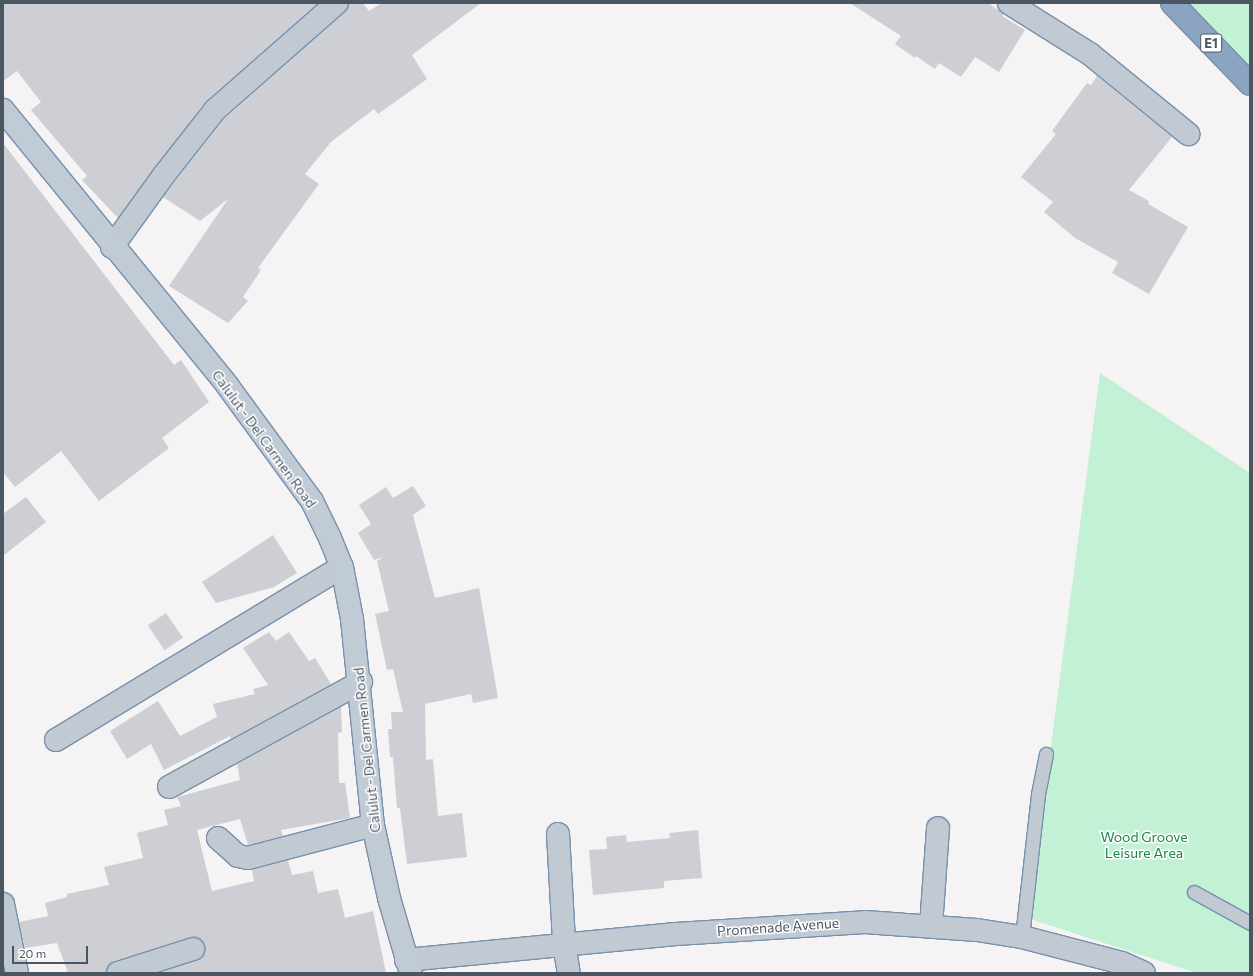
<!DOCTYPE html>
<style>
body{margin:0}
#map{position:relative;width:1253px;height:976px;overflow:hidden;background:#f5f3f3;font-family:Commissioner,sans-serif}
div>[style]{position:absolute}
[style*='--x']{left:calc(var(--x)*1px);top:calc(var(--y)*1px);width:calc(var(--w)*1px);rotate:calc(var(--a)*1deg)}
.green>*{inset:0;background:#c3f1d5}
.building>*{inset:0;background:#cdcfd5;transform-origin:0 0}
.roads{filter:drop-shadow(1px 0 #7690ad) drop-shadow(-1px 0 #7690ad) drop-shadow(0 1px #7690ad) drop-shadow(0 -1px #7690ad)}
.lane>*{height:13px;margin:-6.5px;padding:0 6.5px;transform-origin:6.5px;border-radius:6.5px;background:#c1cad2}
.street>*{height:22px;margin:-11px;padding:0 11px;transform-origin:11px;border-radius:11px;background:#c1cad2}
.secondary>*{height:22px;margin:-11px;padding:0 11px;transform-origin:11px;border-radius:11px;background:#c1cbd6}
.highway>*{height:22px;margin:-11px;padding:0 11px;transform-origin:11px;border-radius:11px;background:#8ba5c1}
span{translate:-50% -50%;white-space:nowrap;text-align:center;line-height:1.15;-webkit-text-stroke:3px #fff;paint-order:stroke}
.shield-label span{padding:1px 3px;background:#fff;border:1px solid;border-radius:3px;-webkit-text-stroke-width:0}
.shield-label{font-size:13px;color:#4a5661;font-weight:700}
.street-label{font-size:14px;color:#4a5661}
.park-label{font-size:14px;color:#17864f}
.frame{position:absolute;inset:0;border:4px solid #4a5661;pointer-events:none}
.scale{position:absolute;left:12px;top:946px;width:76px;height:18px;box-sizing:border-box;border:2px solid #4a5661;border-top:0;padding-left:5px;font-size:12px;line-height:14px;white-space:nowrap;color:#4a5661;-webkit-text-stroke:3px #fff;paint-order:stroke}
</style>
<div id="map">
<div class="green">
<i style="clip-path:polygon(1182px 3px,1250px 3px,1250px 73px)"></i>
<i style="clip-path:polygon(1100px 373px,1250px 473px,1250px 973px,1197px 973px,1033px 920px,1040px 829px)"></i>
</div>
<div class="building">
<i style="clip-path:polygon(3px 3px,318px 3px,205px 102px,118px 218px,82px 180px,87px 176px,31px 110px,41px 102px,17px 71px,3px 81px)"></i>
<i style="clip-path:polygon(349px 3px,363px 3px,369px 11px,382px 3px,481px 3px,412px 55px,427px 79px,378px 114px,374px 109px,331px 142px,305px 174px,319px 184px,258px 268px,261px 270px,243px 297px,248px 301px,228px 323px,169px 286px,228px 199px,200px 221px,163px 197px,224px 119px,345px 12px)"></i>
<i style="clip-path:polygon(850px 3px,988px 3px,1004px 14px,1002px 16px,1025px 30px,999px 72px,975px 57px,961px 77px,939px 63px,935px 69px,916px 56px,915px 58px,895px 44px,901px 36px)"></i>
<i style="clip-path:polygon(1097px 76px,1172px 137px,1129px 190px,1149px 201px,1148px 204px,1188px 227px,1149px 294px,1112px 273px,1118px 262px,1075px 238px,1044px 212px,1053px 202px,1021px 177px,1056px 134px,1052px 131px,1087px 83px,1091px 85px)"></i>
<i style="clip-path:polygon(3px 143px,174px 365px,181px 360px,209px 402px,162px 438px,169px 448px,99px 501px,61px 451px,15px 487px,3px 472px)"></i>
<i style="clip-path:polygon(413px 486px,426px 506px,413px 515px,435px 598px,479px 588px,498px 698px,473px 703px,471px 694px,425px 704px,426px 760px,433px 759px,438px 816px,462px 813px,467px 857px,407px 864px,400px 808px,397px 808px,393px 757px,390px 757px,388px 729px,392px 729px,391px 712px,403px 712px,393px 669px,387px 670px,375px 614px,389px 611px,377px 561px,383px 557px,374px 560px,358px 533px,371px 524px,359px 505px,386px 487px,393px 498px)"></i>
<i style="clip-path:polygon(26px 497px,46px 522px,3px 556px,3px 514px)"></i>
<i style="clip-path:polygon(273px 535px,297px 573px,274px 587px,216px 603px,202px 582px)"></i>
<i style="left:166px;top:613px;width:30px;height:22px;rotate:56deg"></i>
<i style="clip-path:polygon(269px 632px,276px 641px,289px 632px,309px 661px,315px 658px,331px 684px,231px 739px,230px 736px,164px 770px,151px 744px,127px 759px,110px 731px,158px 701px,180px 736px,217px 717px,213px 704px,255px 694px,253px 689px,268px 685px,243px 648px)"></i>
<i style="clip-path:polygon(341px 707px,342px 732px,338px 733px,339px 783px,345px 783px,350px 818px,281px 830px,283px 836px,248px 845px,240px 819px,197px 830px,212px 891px,254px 881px,252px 870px,288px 860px,292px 875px,313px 871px,318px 893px,338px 889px,345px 918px,373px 911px,386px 973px,159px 973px,202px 958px,205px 945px,195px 937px,114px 961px,109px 965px,106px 973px,68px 973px,57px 943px,25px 948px,19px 922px,48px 916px,45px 903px,67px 897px,67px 894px,109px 885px,104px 867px,143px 858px,137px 833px,168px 825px,164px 810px,181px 806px,177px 797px,240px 780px,237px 764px)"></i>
<i style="clip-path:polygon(698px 830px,702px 878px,664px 881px,664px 888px,593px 895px,589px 850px,607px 849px,606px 837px,626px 835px,627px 842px,670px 838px,669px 833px)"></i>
</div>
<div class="roads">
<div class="lane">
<i style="--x:1194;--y:892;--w:64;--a:29"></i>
<i style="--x:1022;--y:937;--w:144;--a:-83.6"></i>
<i style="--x:1038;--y:794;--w:41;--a:-78.7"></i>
</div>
<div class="street">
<i style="--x:1009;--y:3;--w:96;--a:32.2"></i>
<i style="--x:1090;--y:54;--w:127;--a:39.2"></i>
<i style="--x:112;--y:247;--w:89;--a:-54.2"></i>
<i style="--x:164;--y:175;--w:83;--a:-51.9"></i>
<i style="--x:215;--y:110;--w:162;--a:-41.3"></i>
<i style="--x:56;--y:740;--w:334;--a:-31.2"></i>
<i style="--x:169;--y:787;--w:219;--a:-28.7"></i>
<i style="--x:558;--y:834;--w:109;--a:86.8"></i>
<i style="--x:564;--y:943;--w:30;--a:81"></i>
<i style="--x:218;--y:838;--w:27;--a:42"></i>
<i style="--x:238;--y:856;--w:10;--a:11"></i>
<i style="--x:248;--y:858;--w:129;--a:-14.8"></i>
<i style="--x:3;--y:904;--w:70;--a:78.5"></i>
<i style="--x:931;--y:926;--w:98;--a:-85.9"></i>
<i style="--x:406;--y:960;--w:271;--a:-5.5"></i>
<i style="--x:676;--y:934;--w:189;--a:-3.6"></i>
<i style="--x:865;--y:922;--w:112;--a:4.1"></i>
<i style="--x:977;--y:930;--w:46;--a:8.8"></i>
<i style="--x:1022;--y:937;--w:103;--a:14.6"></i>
<i style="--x:1122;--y:963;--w:24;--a:24"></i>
<i style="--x:118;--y:973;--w:79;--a:-17.7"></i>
</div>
<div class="secondary">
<i style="--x:3;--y:110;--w:355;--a:50.8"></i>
<i style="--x:227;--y:385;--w:144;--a:53.8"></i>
<i style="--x:312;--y:501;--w:41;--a:64.1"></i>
<i style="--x:330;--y:538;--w:31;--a:68"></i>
<i style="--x:342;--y:567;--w:53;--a:79.1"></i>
<i style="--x:352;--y:619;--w:207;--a:84.2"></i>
<i style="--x:373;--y:825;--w:75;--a:77.6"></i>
<i style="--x:389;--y:898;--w:78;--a:73.7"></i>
</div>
<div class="highway">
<i style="--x:1172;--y:3;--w:112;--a:46.1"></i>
</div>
</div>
<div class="shield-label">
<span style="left:1211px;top:43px">E1</span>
</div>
<div class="street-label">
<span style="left:264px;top:439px;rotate:54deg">Calulut - Del Carmen Road</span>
<span style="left:367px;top:750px;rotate:-96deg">Calulut - Del Carmen Road</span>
<span style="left:778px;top:927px;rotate:-4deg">Promenade Avenue</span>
</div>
<div class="park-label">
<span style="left:1144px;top:845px">Wood Groove<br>Leisure Area</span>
</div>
<div class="frame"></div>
<div class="scale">20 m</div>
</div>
